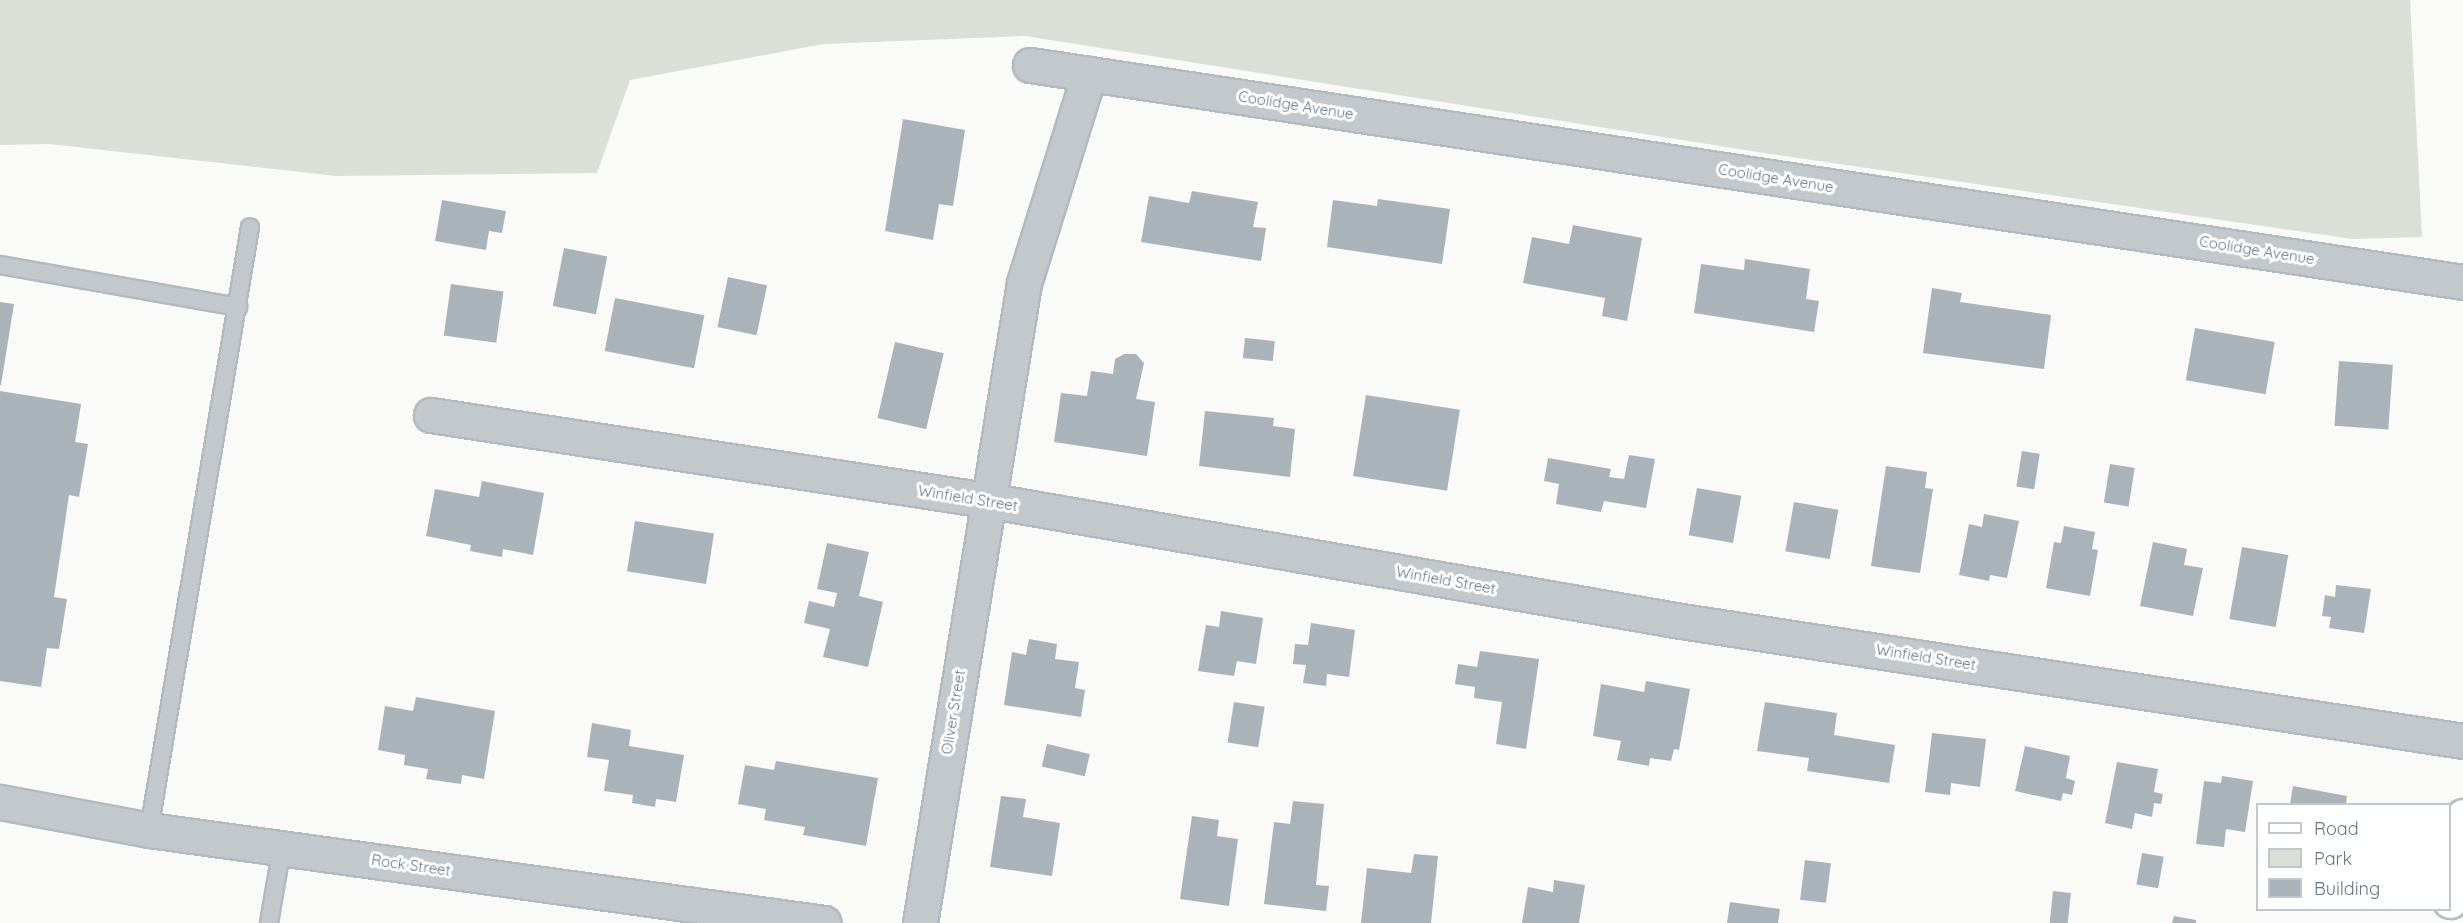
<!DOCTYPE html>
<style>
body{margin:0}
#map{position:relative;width:2463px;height:923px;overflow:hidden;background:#fafaf8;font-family:Quicksand,sans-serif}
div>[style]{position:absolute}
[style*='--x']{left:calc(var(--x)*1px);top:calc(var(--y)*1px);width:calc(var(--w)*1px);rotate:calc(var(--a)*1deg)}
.green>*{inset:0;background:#dadfd7}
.building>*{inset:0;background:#aab3b9;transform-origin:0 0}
.roads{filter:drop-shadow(2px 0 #b3babf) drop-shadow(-2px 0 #b3babf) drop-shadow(0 2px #b3babf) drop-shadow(0 -2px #b3babf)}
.service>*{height:16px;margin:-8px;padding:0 8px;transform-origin:8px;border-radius:8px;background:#c3c8cc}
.minor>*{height:33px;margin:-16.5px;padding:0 16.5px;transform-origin:16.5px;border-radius:16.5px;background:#c3c8cc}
.secondary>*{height:33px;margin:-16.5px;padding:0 16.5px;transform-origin:16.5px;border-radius:16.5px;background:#fff}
span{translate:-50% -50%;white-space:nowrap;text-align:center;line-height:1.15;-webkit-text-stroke:6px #fff;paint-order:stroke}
.street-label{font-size:15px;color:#657683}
.legend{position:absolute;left:2256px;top:803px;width:195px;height:108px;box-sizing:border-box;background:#fff;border:2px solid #c1c8cd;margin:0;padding:8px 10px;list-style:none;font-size:18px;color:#657683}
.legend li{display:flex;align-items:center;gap:12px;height:30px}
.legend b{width:30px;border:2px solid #c1c8cd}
</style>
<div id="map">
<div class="green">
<i style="clip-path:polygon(0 0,2410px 0,2422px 237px,2352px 239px,1764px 153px,1025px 36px,823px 44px,630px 80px,597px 173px,336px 176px,49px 144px,0 145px)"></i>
</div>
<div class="building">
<i style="clip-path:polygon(903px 119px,965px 130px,953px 206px,939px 204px,933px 240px,885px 231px)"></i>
<i style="clip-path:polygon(1192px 191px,1258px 202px,1253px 227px,1266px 228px,1261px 261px,1141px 242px,1149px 196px,1189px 203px)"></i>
<i style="clip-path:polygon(1378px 199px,1450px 209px,1442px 264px,1327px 247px,1333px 200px,1377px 206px)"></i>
<i style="clip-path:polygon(442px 200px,506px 211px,502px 233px,489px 231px,486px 250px,435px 241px)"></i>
<i style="clip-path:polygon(1573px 225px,1642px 238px,1627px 321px,1602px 316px,1605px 298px,1523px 283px,1532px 237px,1569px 244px)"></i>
<i style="left:564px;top:248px;width:44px;height:59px;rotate:11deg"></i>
<i style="clip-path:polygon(1745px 259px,1810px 269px,1806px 299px,1819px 301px,1814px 332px,1694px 313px,1701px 264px,1744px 270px)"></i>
<i style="left:728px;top:277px;width:40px;height:51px;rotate:12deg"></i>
<i style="left:451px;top:284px;width:53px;height:52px;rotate:8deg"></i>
<i style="clip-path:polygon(1932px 288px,1962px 293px,1960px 302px,2051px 315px,2044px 369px,1923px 353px)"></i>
<i style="left:615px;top:298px;width:91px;height:54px;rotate:11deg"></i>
<i style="clip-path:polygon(0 302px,14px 304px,1px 385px,0 385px)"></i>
<i style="left:2195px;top:328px;width:81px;height:53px;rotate:10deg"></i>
<i style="left:1245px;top:338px;width:30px;height:20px;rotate:6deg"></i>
<i style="left:895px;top:342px;width:50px;height:78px;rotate:13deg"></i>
<i style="clip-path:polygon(1124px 354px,1136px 354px,1144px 363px,1136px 399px,1155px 402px,1147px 456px,1054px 442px,1061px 393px,1087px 396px,1091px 371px,1113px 374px,1115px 359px)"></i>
<i style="left:2339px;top:361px;width:54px;height:65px;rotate:4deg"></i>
<i style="clip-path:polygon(0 391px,81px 404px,75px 442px,88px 444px,79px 497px,69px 495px,54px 597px,67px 599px,59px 649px,47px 648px,41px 687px,0 681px)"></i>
<i style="left:1366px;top:395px;width:95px;height:82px;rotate:9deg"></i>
<i style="clip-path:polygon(1205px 411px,1274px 418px,1273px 426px,1295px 429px,1290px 477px,1199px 466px)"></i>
<i style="left:2022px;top:451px;width:18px;height:36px;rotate:9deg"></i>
<i style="clip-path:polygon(1629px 455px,1655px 459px,1646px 508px,1604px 501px,1601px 512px,1556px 504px,1559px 484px,1544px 481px,1548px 458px,1611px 469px,1609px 477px,1624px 479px)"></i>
<i style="left:2110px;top:464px;width:25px;height:39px;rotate:9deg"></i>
<i style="clip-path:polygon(1886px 466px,1927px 472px,1925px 488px,1933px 489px,1920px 573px,1871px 566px)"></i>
<i style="clip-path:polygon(482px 481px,544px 493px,533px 555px,503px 549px,502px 557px,470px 551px,471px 545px,426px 536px,435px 489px,479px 497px)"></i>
<i style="left:1697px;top:488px;width:45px;height:48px;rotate:10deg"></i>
<i style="left:1794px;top:502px;width:45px;height:50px;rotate:10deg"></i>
<i style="clip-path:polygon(1984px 514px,2019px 521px,2007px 578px,1990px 575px,1989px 581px,1959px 575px,1969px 524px,1982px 527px)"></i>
<i style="left:635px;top:521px;width:80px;height:51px;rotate:9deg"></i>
<i style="clip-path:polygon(2064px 526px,2095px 532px,2092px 549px,2098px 550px,2090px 596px,2046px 588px,2054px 542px,2061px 543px)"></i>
<i style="clip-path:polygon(2153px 542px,2187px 549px,2184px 565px,2203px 568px,2193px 616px,2140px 606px)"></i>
<i style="clip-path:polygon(827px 543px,869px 552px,859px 596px,883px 602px,868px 667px,823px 657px,830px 629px,804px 623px,809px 601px,834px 607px,837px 593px,817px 589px)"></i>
<i style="left:2242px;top:547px;width:47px;height:73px;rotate:10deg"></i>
<i style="clip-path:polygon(2336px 585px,2371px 589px,2364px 633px,2329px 628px,2331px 617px,2322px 616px,2325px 595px,2335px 597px)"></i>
<i style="clip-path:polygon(1221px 611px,1263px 618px,1256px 664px,1237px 661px,1234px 676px,1198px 671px,1206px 625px,1219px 627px)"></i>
<i style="clip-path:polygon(1311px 623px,1355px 630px,1349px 677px,1327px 674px,1326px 686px,1303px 683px,1306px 665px,1293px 664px,1295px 644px,1308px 645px)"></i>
<i style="clip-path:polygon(1029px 639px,1057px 644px,1055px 659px,1079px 662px,1075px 688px,1085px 690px,1081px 717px,1004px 705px,1012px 652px,1026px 655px)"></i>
<i style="clip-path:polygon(1480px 651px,1539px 659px,1526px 749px,1496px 744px,1502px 702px,1474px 698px,1475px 687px,1455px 684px,1458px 664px,1477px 667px)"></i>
<i style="clip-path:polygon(1646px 681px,1690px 689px,1679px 750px,1674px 749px,1671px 761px,1650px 758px,1649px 766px,1617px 760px,1621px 741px,1593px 736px,1601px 684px,1644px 692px)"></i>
<i style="clip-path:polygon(416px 697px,495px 711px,484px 779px,462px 775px,461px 784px,426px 779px,428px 769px,404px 765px,405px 755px,378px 750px,385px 706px,413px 711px)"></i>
<i style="left:1234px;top:702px;width:31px;height:41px;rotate:9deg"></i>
<i style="clip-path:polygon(1765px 702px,1837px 713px,1834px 735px,1895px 745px,1889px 783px,1807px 771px,1809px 758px,1757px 751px)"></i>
<i style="clip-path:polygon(592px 723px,631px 730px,629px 746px,684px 755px,676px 802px,656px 799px,655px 807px,632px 803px,633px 795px,604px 791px,609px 760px,587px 757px)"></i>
<i style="clip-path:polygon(1932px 733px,1986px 739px,1980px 787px,1951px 783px,1950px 795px,1925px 792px)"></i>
<i style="left:1047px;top:744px;width:44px;height:23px;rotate:13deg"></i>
<i style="clip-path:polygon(2025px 746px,2070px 756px,2066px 778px,2075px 781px,2072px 795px,2063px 793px,2061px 801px,2015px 791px)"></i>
<i style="clip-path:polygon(776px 761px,878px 778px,866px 846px,803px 835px,805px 827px,764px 820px,766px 809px,738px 804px,745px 765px,774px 770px)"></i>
<i style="clip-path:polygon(2117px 762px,2158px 769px,2154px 792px,2163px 794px,2161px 804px,2154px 803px,2152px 817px,2135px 813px,2132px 829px,2105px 823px)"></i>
<i style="clip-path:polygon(2222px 776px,2253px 781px,2245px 832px,2226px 829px,2224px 847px,2196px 844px,2204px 781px,2221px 783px)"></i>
<i style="clip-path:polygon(2293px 786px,2347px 796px,2346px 804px,2290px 804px)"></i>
<i style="clip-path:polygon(1001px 796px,1026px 799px,1023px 817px,1060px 823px,1052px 876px,990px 867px)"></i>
<i style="clip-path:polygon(1293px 801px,1324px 804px,1316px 885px,1329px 886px,1326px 911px,1264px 904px,1274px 822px,1290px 824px)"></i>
<i style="clip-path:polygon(1192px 816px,1219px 820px,1217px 836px,1238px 839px,1229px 906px,1180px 899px)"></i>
<i style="left:2142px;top:853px;width:22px;height:32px;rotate:10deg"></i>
<i style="clip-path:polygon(1414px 854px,1438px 856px,1431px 923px,1361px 923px,1367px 868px,1411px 873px)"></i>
<i style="left:1805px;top:860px;width:26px;height:40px;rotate:7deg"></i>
<i style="clip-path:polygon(1554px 880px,1585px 885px,1579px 923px,1522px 923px,1528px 887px,1553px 892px)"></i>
<i style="left:2053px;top:891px;width:18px;height:32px;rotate:6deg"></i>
<i style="clip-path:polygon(1730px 902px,1780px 909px,1778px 923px,1727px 923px)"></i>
<i style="clip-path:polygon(2174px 916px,2196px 920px,2196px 923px,2172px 923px)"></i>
</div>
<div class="roads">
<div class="service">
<i style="--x:0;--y:265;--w:242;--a:10"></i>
<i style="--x:149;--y:830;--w:611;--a:-80.49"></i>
<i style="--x:269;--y:923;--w:77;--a:-80.3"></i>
</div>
<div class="minor">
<i style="--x:1030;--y:65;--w:1449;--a:8.61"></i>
<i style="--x:431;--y:415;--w:561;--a:8.71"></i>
<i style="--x:986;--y:500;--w:705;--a:9.88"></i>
<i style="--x:1681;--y:621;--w:791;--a:8.72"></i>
<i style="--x:0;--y:802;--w:152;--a:10.6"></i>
<i style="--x:149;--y:830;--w:681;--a:7.84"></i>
<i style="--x:920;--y:923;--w:648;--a:-80.77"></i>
<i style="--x:1024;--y:283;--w:219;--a:-72.7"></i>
</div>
<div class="secondary">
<i style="--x:2450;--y:901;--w:86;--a:-81.3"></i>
</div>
</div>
<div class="street-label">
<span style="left:1296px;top:105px;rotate:9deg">Coolidge Avenue</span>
<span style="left:1776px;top:178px;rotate:9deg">Coolidge Avenue</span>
<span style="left:2257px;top:250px;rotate:9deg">Coolidge Avenue</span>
<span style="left:968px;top:498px;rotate:9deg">Winfield Street</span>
<span style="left:1446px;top:580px;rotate:10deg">Winfield Street</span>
<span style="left:1926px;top:657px;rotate:9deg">Winfield Street</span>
<span style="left:953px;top:712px;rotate:-81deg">Oliver Street</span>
<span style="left:411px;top:865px;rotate:8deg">Rock Street</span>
</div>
<ul class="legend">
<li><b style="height:8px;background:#fff"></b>Road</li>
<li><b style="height:16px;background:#dadfd7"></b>Park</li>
<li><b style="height:16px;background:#aab3b9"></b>Building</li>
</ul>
</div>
